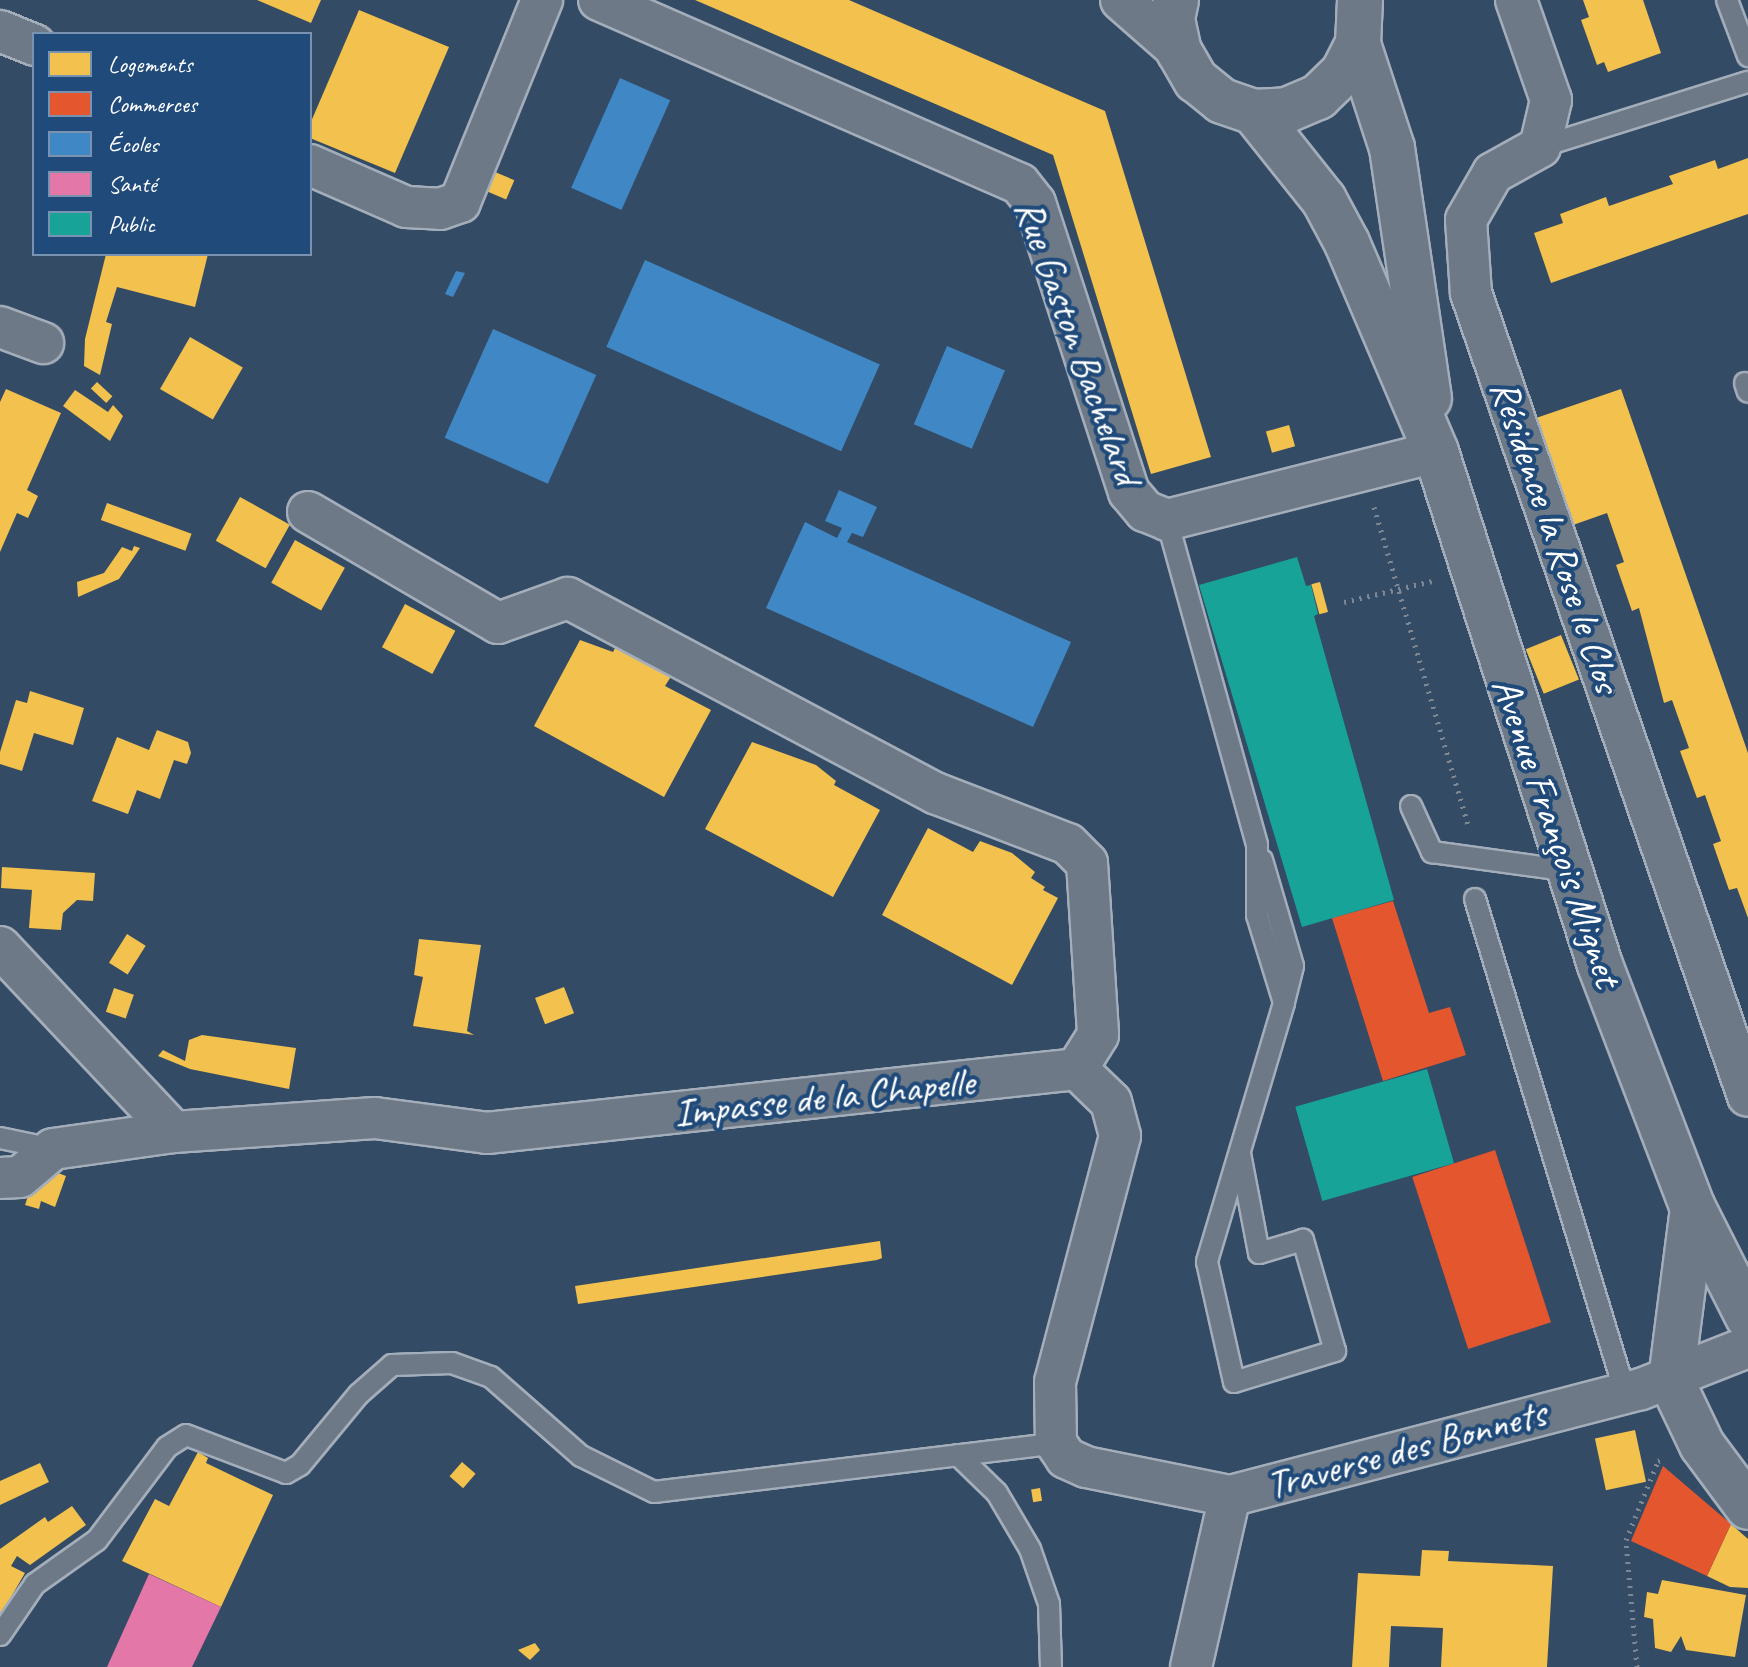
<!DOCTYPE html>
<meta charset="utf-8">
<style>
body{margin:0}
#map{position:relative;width:1748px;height:1667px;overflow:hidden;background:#344b65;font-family:Caveat,sans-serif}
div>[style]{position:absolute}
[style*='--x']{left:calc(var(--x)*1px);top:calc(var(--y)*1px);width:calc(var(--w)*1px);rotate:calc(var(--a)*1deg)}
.homes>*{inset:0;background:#f2c14e;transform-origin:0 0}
.shops>*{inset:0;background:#e4572e;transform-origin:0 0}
.schools>*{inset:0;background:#3f88c5;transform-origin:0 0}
.health>*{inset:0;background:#e377a8}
.public>*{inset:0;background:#17a398;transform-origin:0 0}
.path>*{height:5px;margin-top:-2.5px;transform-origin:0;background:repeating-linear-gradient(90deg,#7e8895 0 2px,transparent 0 8px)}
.roads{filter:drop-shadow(2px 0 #a4aeba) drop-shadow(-2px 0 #a4aeba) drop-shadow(0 2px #a4aeba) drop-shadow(0 -2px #a4aeba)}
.service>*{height:20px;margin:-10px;padding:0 10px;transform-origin:10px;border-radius:10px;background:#6d7986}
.minor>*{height:40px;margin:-20px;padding:0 20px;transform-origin:20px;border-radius:20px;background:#6d7986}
.tertiary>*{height:44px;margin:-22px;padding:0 22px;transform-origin:22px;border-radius:22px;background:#6d7986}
span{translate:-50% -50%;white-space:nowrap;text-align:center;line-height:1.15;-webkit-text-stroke:8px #1f4a7a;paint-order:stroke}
.street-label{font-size:40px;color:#fff}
.legend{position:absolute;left:32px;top:32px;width:280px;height:224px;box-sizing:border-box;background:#1f4a7a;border:2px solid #7992af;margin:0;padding:10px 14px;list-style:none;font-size:24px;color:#fff}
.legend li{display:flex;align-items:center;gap:16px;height:40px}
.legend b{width:40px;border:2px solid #7992af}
</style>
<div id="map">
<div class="homes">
<i style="clip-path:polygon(257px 0,321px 0,311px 23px)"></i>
<i style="clip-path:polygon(695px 0,849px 0,1105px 111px,1211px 457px,1151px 474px,1053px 155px)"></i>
<i style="clip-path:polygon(1583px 0,1643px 0,1661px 53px,1608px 72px,1604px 62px,1597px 65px,1581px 20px,1589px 17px)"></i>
<i style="clip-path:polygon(359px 10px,449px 47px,395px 173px,310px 138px,310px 124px)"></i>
<i style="clip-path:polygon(1748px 158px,1748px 214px,1551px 283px,1534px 233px,1563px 223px,1560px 214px,1606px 197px,1609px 206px,1638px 196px,1673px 184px,1669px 176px,1715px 160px,1718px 169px)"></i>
<i style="left:495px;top:172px;width:21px;height:21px;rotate:23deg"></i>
<i style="clip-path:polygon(106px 254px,208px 254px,195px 307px,117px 287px,106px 322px,112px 324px,100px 375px,84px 366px,85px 339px)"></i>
<i style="left:190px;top:337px;width:61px;height:60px;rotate:30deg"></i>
<i style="left:97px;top:382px;width:21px;height:9px;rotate:43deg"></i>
<i style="clip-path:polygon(6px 389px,61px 413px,27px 490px,38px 496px,28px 518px,17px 513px,0 552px,0 402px)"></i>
<i style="clip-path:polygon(1621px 389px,1748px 753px,1748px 918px,1737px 888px,1729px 890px,1713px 844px,1721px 841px,1705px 795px,1697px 798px,1680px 751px,1689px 748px,1672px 700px,1664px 703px,1639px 608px,1632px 611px,1616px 565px,1624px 562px,1607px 513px,1573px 525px,1536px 418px)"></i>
<i style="clip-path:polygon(75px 390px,108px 412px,113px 405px,123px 416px,110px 441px,63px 406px)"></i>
<i style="left:1289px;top:425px;width:22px;height:24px;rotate:74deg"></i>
<i style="left:240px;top:497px;width:57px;height:50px;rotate:29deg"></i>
<i style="left:107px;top:503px;width:90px;height:18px;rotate:20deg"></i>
<i style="left:295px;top:540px;width:57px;height:49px;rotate:29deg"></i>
<i style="clip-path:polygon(134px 546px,140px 548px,119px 579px,78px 597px,77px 582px,104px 573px,122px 547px,132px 551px)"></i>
<i style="left:1320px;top:582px;width:31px;height:9px;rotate:75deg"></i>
<i style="left:405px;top:604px;width:57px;height:49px;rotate:28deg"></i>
<i style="left:1561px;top:635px;width:48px;height:38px;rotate:68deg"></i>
<i style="clip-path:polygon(580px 640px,613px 652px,616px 646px,672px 675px,665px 686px,711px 710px,664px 797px,534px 726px)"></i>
<i style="clip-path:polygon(30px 691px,84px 708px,73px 745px,34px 733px,22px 771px,0 764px,0 752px,16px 700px,27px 703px)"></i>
<i style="clip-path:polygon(157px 730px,188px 742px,191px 753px,187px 764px,174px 760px,160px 799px,137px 790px,128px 814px,92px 801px,117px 737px,149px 750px)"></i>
<i style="clip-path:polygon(752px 742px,816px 765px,836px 781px,834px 785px,880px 810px,833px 897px,705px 829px)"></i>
<i style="clip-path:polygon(928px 828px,973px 852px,980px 841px,1012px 853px,1035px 872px,1031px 878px,1045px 887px,1043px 890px,1058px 898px,1012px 985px,882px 915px)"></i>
<i style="clip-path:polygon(2px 867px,95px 873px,93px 901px,77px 900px,63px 913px,61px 930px,29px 928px,32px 890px,1px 888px)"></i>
<i style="left:127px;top:934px;width:22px;height:34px;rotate:32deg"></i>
<i style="clip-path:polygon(419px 939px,481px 945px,467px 1031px,474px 1035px,413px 1026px,423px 977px,414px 975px)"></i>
<i style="left:564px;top:987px;width:28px;height:31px;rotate:69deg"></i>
<i style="left:114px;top:988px;width:21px;height:25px;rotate:19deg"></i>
<i style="clip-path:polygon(202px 1035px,296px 1048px,289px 1089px,190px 1069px,158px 1056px,163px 1050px,185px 1061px,189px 1040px)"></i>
<i style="clip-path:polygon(50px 1170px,66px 1176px,55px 1207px,41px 1201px,39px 1209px,25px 1205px,34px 1178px,47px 1182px)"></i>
<i style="clip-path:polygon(880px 1241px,882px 1258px,877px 1260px,578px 1304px,575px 1286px)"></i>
<i style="left:1635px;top:1430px;width:53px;height:41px;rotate:78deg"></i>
<i style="clip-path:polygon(198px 1452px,208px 1458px,206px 1463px,273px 1495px,221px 1607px,122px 1561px,155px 1499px,169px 1506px)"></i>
<i style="left:462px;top:1462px;width:18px;height:19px;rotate:41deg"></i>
<i style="clip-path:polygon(40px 1463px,49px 1482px,0 1505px,0 1481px)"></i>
<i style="left:1040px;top:1488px;width:13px;height:9px;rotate:81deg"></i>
<i style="clip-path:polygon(72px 1506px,86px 1525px,30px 1565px,17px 1556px,11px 1566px,25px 1573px,0 1616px,0 1549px,45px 1517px,48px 1522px)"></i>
<i style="clip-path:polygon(1731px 1524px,1748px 1539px,1748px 1588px,1730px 1587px,1707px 1576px)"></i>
<i style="clip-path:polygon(1422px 1550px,1449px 1551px,1448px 1561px,1553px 1566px,1547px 1667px,1441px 1667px,1443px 1628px,1391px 1626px,1389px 1667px,1352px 1667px,1358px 1573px,1420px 1576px)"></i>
<i style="clip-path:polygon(1662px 1580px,1746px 1595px,1735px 1657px,1686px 1650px,1681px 1636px,1671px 1652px,1655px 1648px,1653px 1619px,1644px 1617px,1647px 1592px,1658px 1594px)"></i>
<i style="clip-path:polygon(535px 1643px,540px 1650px,530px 1660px,518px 1650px)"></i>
</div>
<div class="shops">
<i style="clip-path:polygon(1393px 901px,1429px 1013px,1450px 1007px,1466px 1055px,1383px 1081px,1332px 918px)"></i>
<i style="left:1495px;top:1150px;width:181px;height:87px;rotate:72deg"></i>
<i style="clip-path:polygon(1663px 1466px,1731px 1524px,1707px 1576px,1631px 1541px)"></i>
</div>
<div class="schools">
<i style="left:620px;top:78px;width:55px;height:120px;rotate:24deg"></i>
<i style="left:645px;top:260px;width:257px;height:95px;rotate:24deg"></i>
<i style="clip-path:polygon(456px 271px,465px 273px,453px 297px,445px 294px)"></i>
<i style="left:493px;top:329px;width:113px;height:119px;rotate:24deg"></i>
<i style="left:947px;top:346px;width:63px;height:85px;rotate:23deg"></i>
<i style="clip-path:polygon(839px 490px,877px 507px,863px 537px,852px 533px,847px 542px,1071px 642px,1033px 727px,766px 608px,805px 522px,837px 538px,842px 528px,825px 521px)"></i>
</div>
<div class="health">
<i style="clip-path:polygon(149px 1574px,221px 1607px,192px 1667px,107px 1667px)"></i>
</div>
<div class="public">
<i style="clip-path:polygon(1297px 557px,1306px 586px,1311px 585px,1318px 614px,1314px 616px,1394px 900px,1302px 927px,1199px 585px)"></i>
<i style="left:1427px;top:1069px;width:98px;height:137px;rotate:74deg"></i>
</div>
<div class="path">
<i style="--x:1374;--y:507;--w:335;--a:73.5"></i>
<i style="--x:1344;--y:602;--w:95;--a:-13.4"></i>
<i style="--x:1637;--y:1667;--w:127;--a:-95"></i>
<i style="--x:1626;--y:1540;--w:85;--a:-67.9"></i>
<i style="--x:1658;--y:1461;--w:6;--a:-18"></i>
</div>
<div class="roads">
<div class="service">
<i style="--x:1727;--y:0;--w:60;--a:69.4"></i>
<i style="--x:1540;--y:147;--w:218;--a:-17.4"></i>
<i style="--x:1745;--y:383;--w:9;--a:72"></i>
<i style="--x:1167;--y:520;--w:337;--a:74.5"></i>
<i style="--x:1257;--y:845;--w:70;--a:90"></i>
<i style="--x:1257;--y:915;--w:92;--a:72.9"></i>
<i style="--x:1284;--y:1003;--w:270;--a:106.6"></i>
<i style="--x:1207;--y:1262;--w:123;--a:77.3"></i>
<i style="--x:1234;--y:1382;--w:106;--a:-17.1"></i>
<i style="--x:1335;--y:1351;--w:116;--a:-106.1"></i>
<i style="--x:1303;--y:1240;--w:46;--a:163.5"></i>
<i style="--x:1259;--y:1253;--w:102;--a:-100.8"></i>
<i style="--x:1411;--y:806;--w:51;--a:65.5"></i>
<i style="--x:1432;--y:852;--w:139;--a:7.8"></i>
<i style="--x:1262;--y:860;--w:110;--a:73.7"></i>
<i style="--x:1293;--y:966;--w:38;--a:104"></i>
<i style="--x:1475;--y:899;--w:515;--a:73.08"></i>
<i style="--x:0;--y:1138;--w:54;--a:11.7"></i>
<i style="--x:958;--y:1455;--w:54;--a:44.3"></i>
<i style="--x:997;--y:1493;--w:65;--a:59.5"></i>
<i style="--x:1030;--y:1549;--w:58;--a:70.9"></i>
<i style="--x:1049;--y:1604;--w:63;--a:88.2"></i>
<i style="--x:0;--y:1635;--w:62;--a:-55.5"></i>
<i style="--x:35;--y:1584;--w:76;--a:-35.4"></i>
<i style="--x:97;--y:1540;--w:116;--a:-53"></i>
<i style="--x:167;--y:1447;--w:22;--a:-32"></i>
<i style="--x:186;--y:1435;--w:107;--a:20.8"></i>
<i style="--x:286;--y:1473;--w:16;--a:-30"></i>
<i style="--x:300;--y:1465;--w:92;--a:-50.3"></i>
<i style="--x:359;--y:1394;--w:44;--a:-41.3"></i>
<i style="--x:392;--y:1365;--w:60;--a:-1.9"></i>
<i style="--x:452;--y:1363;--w:41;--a:19.7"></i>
<i style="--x:491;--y:1377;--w:120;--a:41.3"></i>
<i style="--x:581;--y:1456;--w:81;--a:26.3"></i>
<i style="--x:654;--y:1492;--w:405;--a:-6.9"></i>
</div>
<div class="minor">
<i style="--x:599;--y:0;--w:459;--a:23.6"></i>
<i style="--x:1020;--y:184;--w:24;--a:52"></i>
<i style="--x:1035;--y:203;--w:304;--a:72"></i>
<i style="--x:1129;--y:492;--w:25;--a:50"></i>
<i style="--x:1145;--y:511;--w:24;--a:22"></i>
<i style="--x:1167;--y:520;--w:277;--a:-14.2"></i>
<i style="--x:1121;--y:0;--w:77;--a:41.3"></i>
<i style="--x:1516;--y:0;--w:106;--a:70.7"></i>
<i style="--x:1551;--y:100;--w:48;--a:103.2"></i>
<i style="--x:1540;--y:147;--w:54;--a:151"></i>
<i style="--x:1493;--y:173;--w:54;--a:119.9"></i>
<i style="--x:1466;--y:220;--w:73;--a:86.1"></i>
<i style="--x:1471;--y:293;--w:849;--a:70.97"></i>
<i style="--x:0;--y:31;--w:37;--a:22"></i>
<i style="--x:310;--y:165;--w:105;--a:23.6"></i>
<i style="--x:406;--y:207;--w:34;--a:3"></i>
<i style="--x:440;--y:209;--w:21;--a:-19"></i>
<i style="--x:460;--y:202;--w:218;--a:-67.9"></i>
<i style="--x:0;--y:327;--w:46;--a:20.4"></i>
<i style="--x:308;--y:512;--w:220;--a:30.3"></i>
<i style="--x:498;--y:623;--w:74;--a:-19.7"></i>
<i style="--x:568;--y:598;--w:416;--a:28"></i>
<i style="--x:935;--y:793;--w:142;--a:21"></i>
<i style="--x:1068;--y:844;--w:27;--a:45"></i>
<i style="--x:1087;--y:863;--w:172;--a:86.3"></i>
<i style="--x:1098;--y:1035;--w:40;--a:122"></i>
<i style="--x:0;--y:947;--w:254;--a:46.8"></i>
<i style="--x:0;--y:1178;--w:20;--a:-3"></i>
<i style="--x:20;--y:1177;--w:43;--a:-40.3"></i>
<i style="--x:53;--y:1149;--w:122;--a:-8"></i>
<i style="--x:174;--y:1132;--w:201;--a:-4"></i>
<i style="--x:375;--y:1118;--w:113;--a:7.6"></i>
<i style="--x:487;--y:1133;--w:593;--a:-6.19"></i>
<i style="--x:1077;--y:1069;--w:47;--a:44.1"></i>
<i style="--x:1111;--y:1102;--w:35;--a:75"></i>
<i style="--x:1120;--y:1136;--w:254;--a:104.8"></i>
<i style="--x:1055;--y:1382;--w:61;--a:89.1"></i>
<i style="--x:1056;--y:1443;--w:18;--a:56"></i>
<i style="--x:1066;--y:1458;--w:22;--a:24"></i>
<i style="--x:1086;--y:1467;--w:147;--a:11.4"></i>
<i style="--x:1230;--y:1496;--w:425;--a:-14.6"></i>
<i style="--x:1641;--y:1389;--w:115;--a:-21.4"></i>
<i style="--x:1191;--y:1667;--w:175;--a:-77.2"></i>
</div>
<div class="tertiary">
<i style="--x:1176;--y:0;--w:19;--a:102"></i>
<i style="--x:1172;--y:19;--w:33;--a:78"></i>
<i style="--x:1179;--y:51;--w:34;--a:60"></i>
<i style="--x:1196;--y:80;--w:33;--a:39"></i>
<i style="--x:1222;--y:101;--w:34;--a:19"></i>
<i style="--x:1254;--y:112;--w:33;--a:-3"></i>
<i style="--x:1287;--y:110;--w:34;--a:-23"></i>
<i style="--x:1318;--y:97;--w:35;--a:-44"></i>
<i style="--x:1343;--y:73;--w:33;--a:-63"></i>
<i style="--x:1358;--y:44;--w:44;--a:-87.4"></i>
<i style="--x:1358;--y:44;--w:109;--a:71.9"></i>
<i style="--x:1392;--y:148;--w:253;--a:81.6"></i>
<i style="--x:1254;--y:112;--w:112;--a:51.5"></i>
<i style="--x:1324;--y:200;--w:49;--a:61.9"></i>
<i style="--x:1347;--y:243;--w:227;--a:66.9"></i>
<i style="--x:1436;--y:452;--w:539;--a:72.27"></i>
<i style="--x:1600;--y:965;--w:260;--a:69.1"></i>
<i style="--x:1693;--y:1208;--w:122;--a:63.2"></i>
<i style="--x:1693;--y:1208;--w:173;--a:97.3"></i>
<i style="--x:1671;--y:1380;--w:72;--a:64.5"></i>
<i style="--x:1702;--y:1445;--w:77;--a:53.4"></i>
</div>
</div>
<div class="street-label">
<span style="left:1078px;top:342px;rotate:70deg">Rue Gaston Bachelard</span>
<span style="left:1556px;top:536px;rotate:71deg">Résidence la Rose le Clos</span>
<span style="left:1557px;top:832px;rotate:71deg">Avenue François Mignet</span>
<span style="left:824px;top:1097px;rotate:-6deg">Impasse de la Chapelle</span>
<span style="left:1406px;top:1449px;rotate:-15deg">Traverse des Bonnets</span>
</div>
<ul class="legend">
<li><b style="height:22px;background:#f2c14e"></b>Logements</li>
<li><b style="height:22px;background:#e4572e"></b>Commerces</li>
<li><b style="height:22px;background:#3f88c5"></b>Écoles</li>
<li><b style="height:22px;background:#e377a8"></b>Santé</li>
<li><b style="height:22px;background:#17a398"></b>Public</li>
</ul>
</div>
